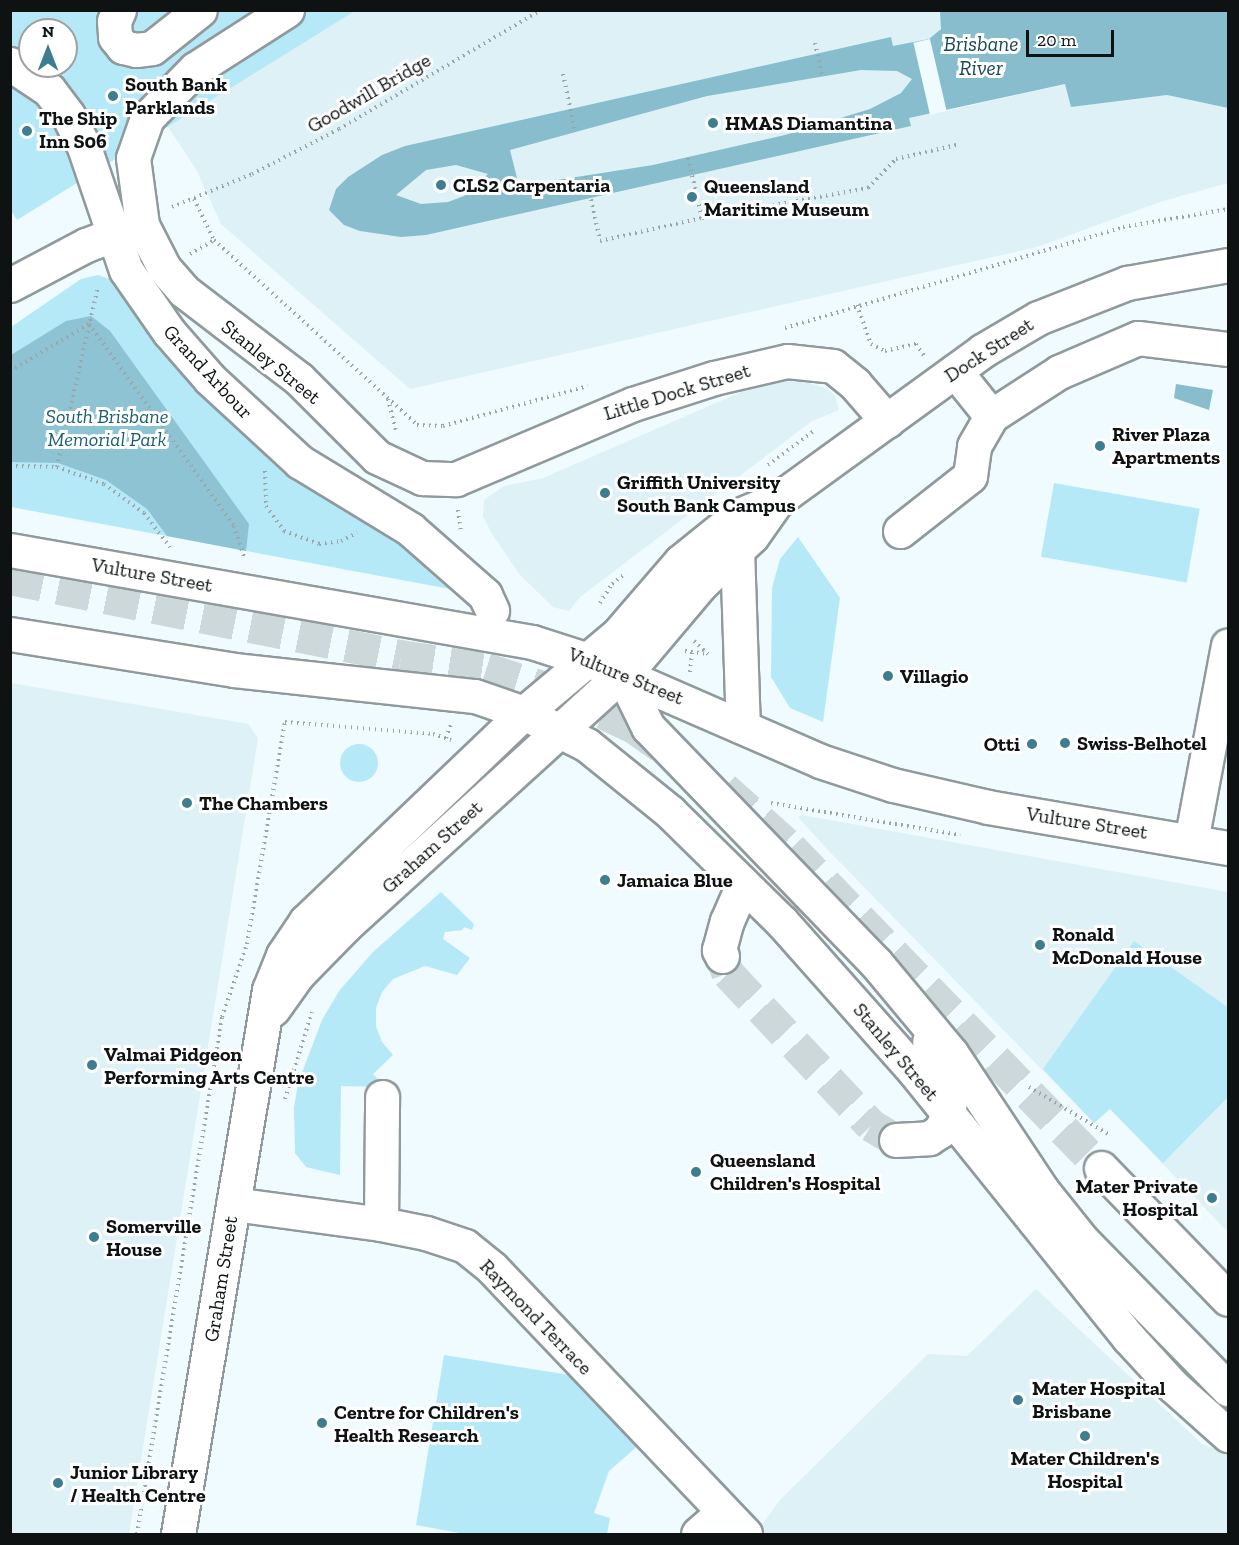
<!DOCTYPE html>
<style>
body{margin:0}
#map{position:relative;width:1239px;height:1545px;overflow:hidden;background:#effbfe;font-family:"Zilla Slab",serif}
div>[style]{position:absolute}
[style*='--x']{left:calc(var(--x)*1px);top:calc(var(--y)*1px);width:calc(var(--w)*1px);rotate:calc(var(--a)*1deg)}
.built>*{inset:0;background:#ddf1f7}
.green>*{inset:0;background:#b5e9f8;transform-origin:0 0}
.round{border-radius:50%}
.forest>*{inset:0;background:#8ec3d3}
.water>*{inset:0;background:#88bdcd}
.pier>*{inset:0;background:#effbfe;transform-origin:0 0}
.minor-tunnel>*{height:33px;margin-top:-16.5px;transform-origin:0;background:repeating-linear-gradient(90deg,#cdd8db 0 33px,transparent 0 49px)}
.path>*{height:4px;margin-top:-2px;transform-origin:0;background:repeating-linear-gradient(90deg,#9ba4a6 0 1.5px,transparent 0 6px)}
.roads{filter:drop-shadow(2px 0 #909a9d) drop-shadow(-2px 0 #909a9d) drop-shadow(0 2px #909a9d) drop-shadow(0 -2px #909a9d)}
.minor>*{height:33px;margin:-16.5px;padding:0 16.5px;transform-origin:16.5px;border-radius:16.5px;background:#fff}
.major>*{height:33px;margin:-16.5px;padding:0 16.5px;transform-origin:16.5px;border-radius:16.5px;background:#fff}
.dots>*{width:16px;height:16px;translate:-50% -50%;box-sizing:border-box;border:3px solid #fff;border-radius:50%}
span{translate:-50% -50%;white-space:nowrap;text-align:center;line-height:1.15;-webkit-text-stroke:6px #fff;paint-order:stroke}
.poi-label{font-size:20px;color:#0e1213;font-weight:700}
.left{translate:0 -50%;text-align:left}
.right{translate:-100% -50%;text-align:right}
.street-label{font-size:20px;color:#0e1213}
.park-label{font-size:20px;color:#1a5f70;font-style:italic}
.water-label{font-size:21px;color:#1a4955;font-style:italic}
.frame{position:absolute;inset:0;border:12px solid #0e1213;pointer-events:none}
.north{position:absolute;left:18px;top:18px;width:60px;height:60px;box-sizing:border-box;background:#fff;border:2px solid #9fa0a1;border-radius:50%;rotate:0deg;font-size:16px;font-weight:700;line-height:24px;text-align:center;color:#0e1213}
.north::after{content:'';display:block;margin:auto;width:21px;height:27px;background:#3c7d8f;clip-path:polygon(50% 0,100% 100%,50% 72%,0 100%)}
.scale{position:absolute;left:1026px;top:30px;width:88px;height:27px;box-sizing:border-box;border:3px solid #0e1213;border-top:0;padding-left:8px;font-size:18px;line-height:21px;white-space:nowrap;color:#0e1213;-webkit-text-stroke:4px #fff;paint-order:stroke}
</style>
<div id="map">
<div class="built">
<i style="clip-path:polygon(355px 11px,940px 11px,943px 21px,937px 35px,946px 111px,1066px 84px,1071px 107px,1167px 95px,1228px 108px,1228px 183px,1163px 201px,1037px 247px,410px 389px,221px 224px,197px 171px,167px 125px)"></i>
<i style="clip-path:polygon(775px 381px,801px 381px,826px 388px,835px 396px,839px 410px,812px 421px,580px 597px,569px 611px,553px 607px,520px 575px,492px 534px,483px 516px,484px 500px,504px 486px,543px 478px,755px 386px)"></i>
<i style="clip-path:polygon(11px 683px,248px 724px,258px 738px,129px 1534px,11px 1534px)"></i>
<i style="clip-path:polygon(802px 815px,1228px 892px,1228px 1232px,1110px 1109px,1094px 1123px,827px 849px,798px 817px)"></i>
<i style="clip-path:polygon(1036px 1289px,1202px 1444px,1228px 1454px,1228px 1534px,755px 1534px,780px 1500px,928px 1354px,967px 1356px)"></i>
</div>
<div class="green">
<i style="clip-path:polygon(evenodd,10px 11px,355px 11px,17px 220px,10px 209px,10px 11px,30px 30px,66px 30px,66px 66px,30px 66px,30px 30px)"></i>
<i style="clip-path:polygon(98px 275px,116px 281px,371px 516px,446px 576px,450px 589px,11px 507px,11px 327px,81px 279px)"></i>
<i style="left:1054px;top:483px;width:148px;height:75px;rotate:10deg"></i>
<i style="clip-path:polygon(798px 537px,840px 598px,823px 722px,790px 708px,771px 677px,772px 588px,780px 559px)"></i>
<i class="round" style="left:340px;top:744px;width:38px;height:38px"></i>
<i style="clip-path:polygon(441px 892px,474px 924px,472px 930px,464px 927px,462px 930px,445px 932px,443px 939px,470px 958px,457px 975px,425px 966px,393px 979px,382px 992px,376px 1008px,376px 1026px,382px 1042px,393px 1055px,373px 1074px,385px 1087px,341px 1086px,340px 1175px,306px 1167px,295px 1153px,294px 1108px,298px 1083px,322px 1020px,339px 991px,373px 952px)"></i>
<i style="clip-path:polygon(1134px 941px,1226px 1006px,1228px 1003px,1228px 1097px,1163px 1163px,1110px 1109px,1094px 1123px,1043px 1069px)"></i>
<i style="clip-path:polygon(444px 1355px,570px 1375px,640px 1444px,609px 1471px,594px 1513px,610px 1518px,607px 1534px,465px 1534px,416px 1525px)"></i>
</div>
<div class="forest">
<i style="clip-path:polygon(91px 316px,110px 331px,249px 524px,246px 551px,167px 536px,147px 509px,106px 480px,58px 463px,11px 462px,11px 355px,66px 321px)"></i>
</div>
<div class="water">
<i style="clip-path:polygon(evenodd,940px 11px,1228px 11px,1228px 108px,1167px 95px,1071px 107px,1065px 84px,909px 118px,911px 126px,426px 235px,401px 237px,360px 231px,344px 225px,329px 210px,336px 189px,348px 177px,382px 155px,405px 146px,891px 37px,893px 46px,929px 39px,941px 29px,940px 11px,861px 70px,897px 71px,912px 79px,901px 93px,870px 109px,785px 135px,653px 165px,519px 186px,510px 150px,707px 96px,861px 70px,940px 11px,456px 165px,488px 174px,464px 196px,448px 202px,421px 204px,396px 195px,426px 170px,456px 165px)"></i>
<i style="clip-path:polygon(1176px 384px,1213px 390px,1209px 410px,1174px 398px)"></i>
</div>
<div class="pier">
<i style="left:930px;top:39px;width:74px;height:17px;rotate:77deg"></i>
</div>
<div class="minor-tunnel">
<i style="--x:10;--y:578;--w:399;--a:11.3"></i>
<i style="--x:401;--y:656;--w:86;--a:8.7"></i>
<i style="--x:486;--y:669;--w:77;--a:17.5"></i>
<i style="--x:559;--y:692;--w:83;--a:25"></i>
<i style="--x:634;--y:727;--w:39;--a:35"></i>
<i style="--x:724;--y:788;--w:90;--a:41.8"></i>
<i style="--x:791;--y:848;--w:446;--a:45.9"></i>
<i style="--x:722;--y:956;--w:18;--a:71"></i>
<i style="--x:728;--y:973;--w:209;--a:46.7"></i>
<i style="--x:871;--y:1125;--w:29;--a:31"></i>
</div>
<div class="path">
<i style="--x:815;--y:43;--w:33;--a:78"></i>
<i style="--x:563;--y:74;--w:57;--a:77.9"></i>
<i style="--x:586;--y:176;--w:66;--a:77.8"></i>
<i style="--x:600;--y:241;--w:105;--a:-12.7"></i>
<i style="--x:702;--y:218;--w:62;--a:-103.1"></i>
<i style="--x:194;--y:199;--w:46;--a:64"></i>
<i style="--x:214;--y:240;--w:275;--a:42.3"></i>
<i style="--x:417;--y:425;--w:26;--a:2"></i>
<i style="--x:443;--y:426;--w:150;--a:-15.4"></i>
<i style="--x:172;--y:207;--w:87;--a:-22.4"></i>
<i style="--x:252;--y:174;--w:98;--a:-27.3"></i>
<i style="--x:339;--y:129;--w:234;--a:-30.5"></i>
<i style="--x:702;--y:218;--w:169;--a:-10.2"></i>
<i style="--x:868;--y:188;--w:40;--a:-46"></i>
<i style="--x:896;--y:159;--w:62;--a:-13.1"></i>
<i style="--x:190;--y:254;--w:28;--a:-30"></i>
<i style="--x:857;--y:305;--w:41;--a:70.3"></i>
<i style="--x:871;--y:344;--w:16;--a:27"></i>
<i style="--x:885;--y:351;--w:32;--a:-13"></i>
<i style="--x:916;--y:344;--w:14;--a:56"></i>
<i style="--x:785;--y:328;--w:353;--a:-16.6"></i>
<i style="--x:1123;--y:227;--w:107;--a:-9.7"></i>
<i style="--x:10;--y:371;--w:92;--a:-30.7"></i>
<i style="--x:89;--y:324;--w:249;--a:54.3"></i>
<i style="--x:234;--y:526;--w:35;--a:72"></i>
<i style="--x:388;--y:399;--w:32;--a:76"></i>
<i style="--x:768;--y:465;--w:59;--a:-36.7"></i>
<i style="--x:10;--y:466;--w:47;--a:1.2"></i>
<i style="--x:57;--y:467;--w:50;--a:19.9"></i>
<i style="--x:104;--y:484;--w:49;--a:35.9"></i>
<i style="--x:144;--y:513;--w:43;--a:52.6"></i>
<i style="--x:57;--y:467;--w:185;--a:-77.2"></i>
<i style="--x:265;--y:471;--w:35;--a:88"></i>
<i style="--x:266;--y:506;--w:31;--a:54"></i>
<i style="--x:284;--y:531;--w:37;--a:20"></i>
<i style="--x:319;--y:544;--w:22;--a:-8"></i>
<i style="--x:341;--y:541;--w:18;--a:-27"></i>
<i style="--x:458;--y:510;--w:22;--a:82"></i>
<i style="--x:600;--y:603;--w:22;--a:-58"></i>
<i style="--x:612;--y:584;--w:18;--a:-38"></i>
<i style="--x:694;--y:641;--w:19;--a:43"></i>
<i style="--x:685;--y:651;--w:22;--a:8"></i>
<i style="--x:690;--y:672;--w:20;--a:-84"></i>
<i style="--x:446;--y:738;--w:15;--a:-70"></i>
<i style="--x:771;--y:803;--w:192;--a:9.6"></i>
<i style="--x:1029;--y:1087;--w:92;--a:30.7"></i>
<i style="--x:285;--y:1099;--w:91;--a:-72.8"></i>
<i style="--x:137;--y:1534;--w:524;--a:-80.66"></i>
<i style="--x:222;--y:1017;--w:77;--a:-71.1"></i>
<i style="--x:247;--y:944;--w:225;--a:-80.3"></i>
<i style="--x:285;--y:722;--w:148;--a:4.6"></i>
<i style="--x:433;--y:734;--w:19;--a:18"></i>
</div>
<div class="roads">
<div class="minor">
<i style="--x:119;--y:10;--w:12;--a:114"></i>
<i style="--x:114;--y:21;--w:16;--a:86"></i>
<i style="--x:115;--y:37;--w:13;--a:51"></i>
<i style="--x:123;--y:47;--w:13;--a:13"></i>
<i style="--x:136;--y:50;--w:16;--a:-7"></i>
<i style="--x:152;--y:48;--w:61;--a:-38.4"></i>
<i style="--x:287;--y:10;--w:109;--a:147.3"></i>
<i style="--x:195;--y:69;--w:69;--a:134.4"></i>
<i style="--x:147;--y:118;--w:42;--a:109.3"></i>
<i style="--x:133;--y:158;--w:68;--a:82.3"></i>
<i style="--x:142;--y:225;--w:48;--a:62.9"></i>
<i style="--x:164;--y:268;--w:30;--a:49"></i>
<i style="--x:184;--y:291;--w:145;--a:37.4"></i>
<i style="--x:299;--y:379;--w:110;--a:45"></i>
<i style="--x:377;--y:457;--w:50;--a:25"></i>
<i style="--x:422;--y:478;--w:34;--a:2"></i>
<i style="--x:456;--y:479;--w:192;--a:-23"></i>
<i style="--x:633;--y:404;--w:85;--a:-17.8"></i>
<i style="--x:714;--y:378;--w:75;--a:-13.1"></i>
<i style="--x:787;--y:361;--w:46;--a:6.2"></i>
<i style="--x:833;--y:366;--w:28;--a:39"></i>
<i style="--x:855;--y:384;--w:49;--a:49.1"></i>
<i style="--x:10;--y:64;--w:47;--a:33.7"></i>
<i style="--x:49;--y:90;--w:31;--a:53"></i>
<i style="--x:68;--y:115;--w:33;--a:63"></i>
<i style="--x:83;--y:144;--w:133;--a:71.2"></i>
<i style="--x:126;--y:270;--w:75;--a:55.3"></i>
<i style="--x:169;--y:332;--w:62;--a:48.9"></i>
<i style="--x:210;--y:379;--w:122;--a:42.7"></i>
<i style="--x:300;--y:462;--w:129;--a:31.3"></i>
<i style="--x:410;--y:529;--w:100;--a:41.3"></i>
<i style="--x:485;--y:595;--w:17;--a:65"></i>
<i style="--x:10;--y:285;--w:86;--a:-27.8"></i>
<i style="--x:86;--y:245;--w:48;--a:-20.7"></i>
<i style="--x:955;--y:371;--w:58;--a:51.3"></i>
<i style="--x:991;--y:416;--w:81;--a:-32.9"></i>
<i style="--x:1059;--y:372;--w:86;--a:-23.3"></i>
<i style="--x:1138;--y:338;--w:91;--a:7"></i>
<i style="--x:900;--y:531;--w:89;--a:-38.2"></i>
<i style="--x:970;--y:476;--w:30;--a:-82"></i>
<i style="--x:974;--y:446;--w:34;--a:-60"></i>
<i style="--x:1191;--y:841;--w:199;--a:-79.3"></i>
<i style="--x:722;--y:956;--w:7;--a:-117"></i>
<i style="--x:719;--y:950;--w:30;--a:-75"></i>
<i style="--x:727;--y:921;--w:40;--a:-66.6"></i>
<i style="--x:273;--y:1009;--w:43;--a:-54.5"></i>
<i style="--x:298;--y:974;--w:69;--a:-45.6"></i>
<i style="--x:346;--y:925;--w:391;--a:-42.3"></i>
<i style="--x:635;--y:662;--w:102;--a:-49.8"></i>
<i style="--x:701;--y:584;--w:70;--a:-43.3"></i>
<i style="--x:752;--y:536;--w:45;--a:-54.9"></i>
<i style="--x:896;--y:1140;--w:33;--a:-3"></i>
<i style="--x:929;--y:1138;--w:13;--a:-32"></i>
<i style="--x:940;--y:1131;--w:18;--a:-63"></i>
<i style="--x:948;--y:1115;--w:21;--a:-82"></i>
<i style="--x:951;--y:1094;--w:15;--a:-101"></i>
<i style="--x:948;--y:1079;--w:42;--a:-116.6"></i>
<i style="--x:1101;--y:1168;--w:182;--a:45.9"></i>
<i style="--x:233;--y:1204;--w:149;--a:7.7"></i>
<i style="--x:381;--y:1224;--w:46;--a:11.3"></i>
<i style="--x:426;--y:1233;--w:41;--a:18.4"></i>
<i style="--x:465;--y:1246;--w:35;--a:39"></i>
<i style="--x:492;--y:1268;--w:367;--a:46.4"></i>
<i style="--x:381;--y:1224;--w:127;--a:-89.5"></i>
<i style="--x:178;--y:1534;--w:552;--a:-80.5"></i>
<i style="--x:269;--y:990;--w:38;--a:-68"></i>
<i style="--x:283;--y:955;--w:41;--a:-55.9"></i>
<i style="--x:306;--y:921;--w:301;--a:-43.7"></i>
<i style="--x:524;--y:713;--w:123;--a:-40"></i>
<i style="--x:618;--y:634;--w:96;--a:-49.2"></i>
<i style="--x:681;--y:561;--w:72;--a:-38.8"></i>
<i style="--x:737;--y:516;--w:47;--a:-22.7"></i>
<i style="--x:780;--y:498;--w:250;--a:-36"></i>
<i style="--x:982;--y:351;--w:65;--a:-30.5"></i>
<i style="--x:1038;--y:318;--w:96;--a:-21.5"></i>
<i style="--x:1127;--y:283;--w:103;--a:-10.1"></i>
<i style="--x:698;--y:1534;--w:32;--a:-41"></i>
</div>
<div class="major">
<i style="--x:737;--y:549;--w:178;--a:88.1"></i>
<i style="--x:10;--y:550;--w:530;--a:10"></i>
<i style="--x:532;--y:642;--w:59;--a:17.8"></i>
<i style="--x:588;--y:660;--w:253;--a:23.5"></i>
<i style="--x:820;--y:761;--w:77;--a:18.2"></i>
<i style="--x:893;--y:785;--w:98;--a:13"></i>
<i style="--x:988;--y:807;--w:243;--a:9.7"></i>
<i style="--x:10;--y:634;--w:227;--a:9.1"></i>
<i style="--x:234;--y:670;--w:242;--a:6.2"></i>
<i style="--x:475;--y:696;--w:52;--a:19.1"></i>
<i style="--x:524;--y:713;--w:71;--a:26.9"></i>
<i style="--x:587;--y:745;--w:107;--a:38.9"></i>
<i style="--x:670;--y:812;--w:156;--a:44.5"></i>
<i style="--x:781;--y:921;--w:202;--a:48.4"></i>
<i style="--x:915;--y:1072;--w:340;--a:51.2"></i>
<i style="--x:1128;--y:1337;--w:67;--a:47.4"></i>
<i style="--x:1173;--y:1386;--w:74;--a:41.7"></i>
<i style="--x:622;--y:674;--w:59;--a:63.9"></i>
<i style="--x:648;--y:727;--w:328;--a:46"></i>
<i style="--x:876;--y:963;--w:117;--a:50.2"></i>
<i style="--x:951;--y:1053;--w:164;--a:56.4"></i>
<i style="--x:1042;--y:1190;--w:64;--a:51.3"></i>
<i style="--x:1082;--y:1240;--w:209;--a:45.6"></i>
</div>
</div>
<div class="dots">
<i style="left:113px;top:96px;background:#3c7d8f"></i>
<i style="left:713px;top:123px;background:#3c7d8f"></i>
<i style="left:27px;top:131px;background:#3c7d8f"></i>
<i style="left:441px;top:185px;background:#3c7d8f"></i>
<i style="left:692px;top:197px;background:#3c7d8f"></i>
<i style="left:1100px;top:446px;background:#3c7d8f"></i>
<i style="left:605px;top:493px;background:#3c7d8f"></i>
<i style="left:888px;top:676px;background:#3c7d8f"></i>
<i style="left:1065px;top:743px;background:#3c7d8f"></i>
<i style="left:1032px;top:744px;background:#3c7d8f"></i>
<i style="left:187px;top:803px;background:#3c7d8f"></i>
<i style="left:605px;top:880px;background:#3c7d8f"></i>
<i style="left:1040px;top:945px;background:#3c7d8f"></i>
<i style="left:92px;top:1065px;background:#3c7d8f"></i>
<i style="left:696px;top:1172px;background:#3c7d8f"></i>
<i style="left:1212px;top:1198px;background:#3c7d8f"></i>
<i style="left:94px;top:1237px;background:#3c7d8f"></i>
<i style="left:1018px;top:1400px;background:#3c7d8f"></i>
<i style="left:322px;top:1423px;background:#3c7d8f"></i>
<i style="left:1085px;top:1436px;background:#3c7d8f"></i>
<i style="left:58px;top:1483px;background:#3c7d8f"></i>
</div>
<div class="poi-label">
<span class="left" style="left:125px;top:96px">South Bank<br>Parklands</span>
<span class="left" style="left:39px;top:130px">The Ship<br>Inn S06</span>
<span class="left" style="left:725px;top:123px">HMAS Diamantina</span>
<span class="left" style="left:453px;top:185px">CLS2 Carpentaria</span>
<span class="left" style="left:704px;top:198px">Queensland<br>Maritime Museum</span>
<span class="left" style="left:1112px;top:446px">River Plaza<br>Apartments</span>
<span class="left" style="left:617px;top:494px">Griffith University<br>South Bank Campus</span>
<span class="left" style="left:900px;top:676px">Villagio</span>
<span class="left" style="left:1077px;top:743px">Swiss-Belhotel</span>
<span class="right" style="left:1020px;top:744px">Otti</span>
<span class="left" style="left:199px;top:803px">The Chambers</span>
<span class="left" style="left:617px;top:880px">Jamaica Blue</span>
<span class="left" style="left:1052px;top:946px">Ronald<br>McDonald House</span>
<span class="left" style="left:104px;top:1066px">Valmai Pidgeon<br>Performing Arts Centre</span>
<span class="left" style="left:710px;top:1172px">Queensland<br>Children's Hospital</span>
<span class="right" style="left:1198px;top:1198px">Mater Private<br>Hospital</span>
<span class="left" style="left:106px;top:1238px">Somerville<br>House</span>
<span class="left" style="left:1032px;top:1400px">Mater Hospital<br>Brisbane</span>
<span class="left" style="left:334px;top:1424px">Centre for Children's<br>Health Research</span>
<span style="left:1085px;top:1470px">Mater Children's<br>Hospital</span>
<span class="left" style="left:70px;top:1484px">Junior Library<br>/ Health Centre</span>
</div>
<div class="street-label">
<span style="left:369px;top:93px;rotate:-30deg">Goodwill Bridge</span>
<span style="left:989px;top:350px;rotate:-33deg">Dock Street</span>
<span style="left:271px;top:362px;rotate:39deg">Stanley Street</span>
<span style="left:208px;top:372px;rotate:47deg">Grand Arbour</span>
<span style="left:677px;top:392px;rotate:-17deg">Little Dock Street</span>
<span style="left:152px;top:575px;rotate:10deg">Vulture Street</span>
<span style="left:626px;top:676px;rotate:22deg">Vulture Street</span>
<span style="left:1087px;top:823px;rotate:9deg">Vulture Street</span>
<span style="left:432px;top:847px;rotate:-42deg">Graham Street</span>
<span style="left:896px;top:1052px;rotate:50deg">Stanley Street</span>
<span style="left:221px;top:1279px;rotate:-81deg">Graham Street</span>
<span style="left:536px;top:1317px;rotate:46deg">Raymond Terrace</span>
</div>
<div class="park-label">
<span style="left:107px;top:428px">South Brisbane<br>Memorial Park</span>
</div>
<div class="water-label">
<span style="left:981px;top:56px">Brisbane<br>River</span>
</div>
<div class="frame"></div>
<div class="north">N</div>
<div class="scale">20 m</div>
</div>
